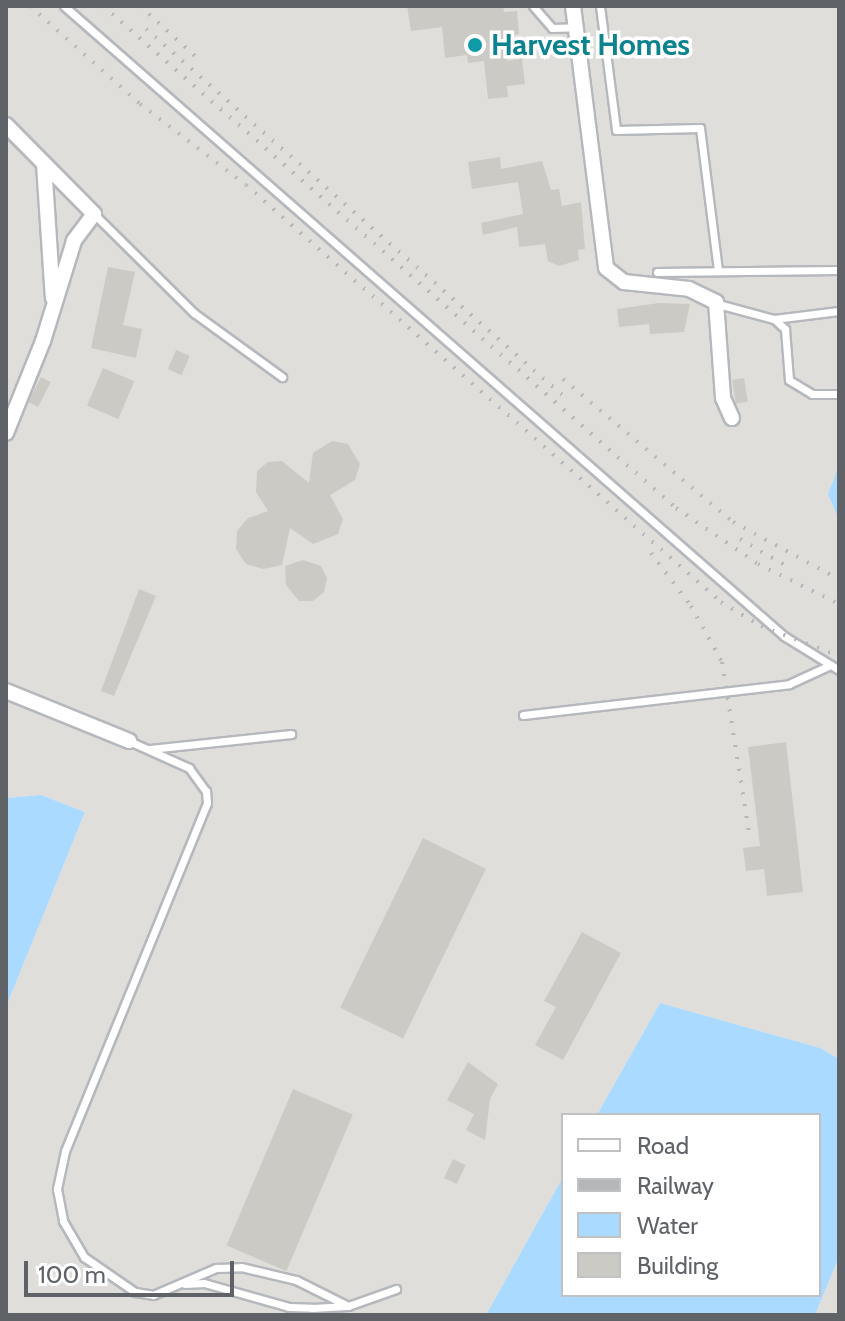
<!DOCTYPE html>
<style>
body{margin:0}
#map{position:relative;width:845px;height:1321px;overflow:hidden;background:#f1efe8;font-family:Cabin,sans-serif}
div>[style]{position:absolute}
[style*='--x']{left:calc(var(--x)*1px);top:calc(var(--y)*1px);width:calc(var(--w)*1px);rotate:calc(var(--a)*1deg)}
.industrial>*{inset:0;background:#e0deda}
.water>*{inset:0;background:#aadaff}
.building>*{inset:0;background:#cccac5;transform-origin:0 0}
.roads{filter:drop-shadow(2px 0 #b5b8bc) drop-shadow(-2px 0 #b5b8bc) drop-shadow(0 2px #b5b8bc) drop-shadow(0 -2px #b5b8bc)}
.lane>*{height:7px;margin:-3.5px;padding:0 3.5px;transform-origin:3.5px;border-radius:3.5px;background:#fff}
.street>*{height:14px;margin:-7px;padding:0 7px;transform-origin:7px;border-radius:7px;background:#fff}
.rail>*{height:4px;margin-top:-2px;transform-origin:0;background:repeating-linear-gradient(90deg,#b6b7b8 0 2px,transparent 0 12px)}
.dots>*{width:22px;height:22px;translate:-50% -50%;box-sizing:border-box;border:4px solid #fff;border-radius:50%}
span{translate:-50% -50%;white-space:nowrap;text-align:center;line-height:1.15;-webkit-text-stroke:7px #fff;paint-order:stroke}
.culture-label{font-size:30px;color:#0d838f;font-weight:700}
.left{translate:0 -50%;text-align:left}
.frame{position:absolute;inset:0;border:8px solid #5f6368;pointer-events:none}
.legend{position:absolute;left:561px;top:1113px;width:260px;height:184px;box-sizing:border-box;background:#fff;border:2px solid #bfc1c3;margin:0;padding:10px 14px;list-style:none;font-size:24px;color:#5f6368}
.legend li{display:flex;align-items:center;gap:16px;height:40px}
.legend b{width:40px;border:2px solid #bfc1c3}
.scale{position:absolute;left:24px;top:1261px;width:210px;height:36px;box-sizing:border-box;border:4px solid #5f6368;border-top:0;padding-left:10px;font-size:24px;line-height:28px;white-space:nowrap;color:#5f6368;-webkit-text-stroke:6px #fff;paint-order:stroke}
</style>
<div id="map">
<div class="industrial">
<i style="clip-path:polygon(6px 6px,839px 6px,839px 1059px,820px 1048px,660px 1003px,597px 1115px,563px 1115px,563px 1177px,486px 1315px,6px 1315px,6px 1007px,85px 812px,41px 795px,6px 798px)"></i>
<i style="clip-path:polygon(839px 1257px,839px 1315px,815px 1315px)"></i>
</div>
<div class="water">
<i style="clip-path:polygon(839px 466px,839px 520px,828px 494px)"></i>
<i style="clip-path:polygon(41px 795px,85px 812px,6px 1007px,6px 798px)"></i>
<i style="clip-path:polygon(660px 1003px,820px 1048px,839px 1059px,839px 1257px,815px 1315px,486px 1315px,563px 1177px,563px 1295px,819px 1295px,819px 1115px,597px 1115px)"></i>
</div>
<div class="building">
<i style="clip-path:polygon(407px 6px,503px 6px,504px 12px,517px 11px,519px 34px,504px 36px,507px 61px,522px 59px,525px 84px,507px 86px,508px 97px,488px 99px,484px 61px,468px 63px,467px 55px,445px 58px,442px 27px,411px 31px)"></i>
<i style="clip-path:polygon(500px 157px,501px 169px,542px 161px,551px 190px,559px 189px,562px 206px,581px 202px,585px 249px,578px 250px,579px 260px,559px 266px,548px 261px,545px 244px,519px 247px,517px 227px,483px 235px,481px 223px,523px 214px,518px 182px,472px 189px,468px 162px)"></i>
<i style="clip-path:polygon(108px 267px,135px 272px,123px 325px,142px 329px,136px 358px,91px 348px)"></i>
<i style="clip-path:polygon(659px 303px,690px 304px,684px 332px,650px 334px,649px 324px,619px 327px,617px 309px)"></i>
<i style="left:176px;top:350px;width:15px;height:21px;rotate:23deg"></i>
<i style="left:103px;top:368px;width:34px;height:41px;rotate:23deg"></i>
<i style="left:41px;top:377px;width:11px;height:28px;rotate:27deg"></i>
<i style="left:744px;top:378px;width:24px;height:12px;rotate:81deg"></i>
<i style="clip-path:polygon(332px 441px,348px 444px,360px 464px,355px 480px,330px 495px,343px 519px,338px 534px,313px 544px,290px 528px,282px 565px,263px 569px,246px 564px,236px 549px,237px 531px,248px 518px,268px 511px,256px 492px,257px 471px,268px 462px,282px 461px,309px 483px,313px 453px)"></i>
<i style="clip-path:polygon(303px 560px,321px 566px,327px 578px,324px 592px,313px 601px,299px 601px,286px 585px,285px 566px)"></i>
<i style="clip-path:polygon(139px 589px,156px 596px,114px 696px,101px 691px)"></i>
<i style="clip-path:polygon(786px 742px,803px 892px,767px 896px,764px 869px,746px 871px,743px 848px,760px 846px,748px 747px)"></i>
<i style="left:423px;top:838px;width:70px;height:189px;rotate:26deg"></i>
<i style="clip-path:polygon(582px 932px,621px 953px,563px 1060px,535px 1045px,556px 1007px,544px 1001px)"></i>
<i style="clip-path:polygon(468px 1062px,498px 1084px,490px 1099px,485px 1140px,466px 1130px,474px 1114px,447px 1100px)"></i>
<i style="left:293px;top:1089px;width:65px;height:170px;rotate:23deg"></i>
<i style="left:453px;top:1159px;width:14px;height:21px;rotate:25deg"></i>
</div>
<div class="roads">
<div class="lane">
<i style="--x:64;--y:6;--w:957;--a:41.19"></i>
<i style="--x:784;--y:636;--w:65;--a:31.7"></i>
<i style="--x:533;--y:6;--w:29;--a:49"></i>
<i style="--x:552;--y:28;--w:24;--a:-2"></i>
<i style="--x:600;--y:6;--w:125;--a:82.6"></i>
<i style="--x:616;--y:130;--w:84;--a:-1.4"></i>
<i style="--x:700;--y:128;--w:144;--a:82.8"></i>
<i style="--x:94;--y:214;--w:141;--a:44.7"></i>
<i style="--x:194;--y:313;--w:109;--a:36"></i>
<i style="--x:657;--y:272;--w:182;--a:-0.6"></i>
<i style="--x:718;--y:304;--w:58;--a:15"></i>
<i style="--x:774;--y:319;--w:65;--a:-7"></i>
<i style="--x:774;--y:319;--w:15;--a:42"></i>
<i style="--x:785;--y:329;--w:51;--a:85.5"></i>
<i style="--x:789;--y:380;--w:27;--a:31"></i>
<i style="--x:812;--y:394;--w:27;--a:0"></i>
<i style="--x:523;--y:715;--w:268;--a:-6.6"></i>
<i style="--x:789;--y:684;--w:43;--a:-24.8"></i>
<i style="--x:129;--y:741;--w:66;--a:24.2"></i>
<i style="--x:189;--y:768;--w:29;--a:54"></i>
<i style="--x:206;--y:791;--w:12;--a:85"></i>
<i style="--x:207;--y:803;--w:376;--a:112.2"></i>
<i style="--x:65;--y:1151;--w:39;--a:102"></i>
<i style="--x:57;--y:1189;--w:33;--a:79"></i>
<i style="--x:63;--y:1221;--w:42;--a:59.7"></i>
<i style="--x:84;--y:1257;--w:62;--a:34.5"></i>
<i style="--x:135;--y:1292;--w:18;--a:9"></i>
<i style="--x:153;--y:1295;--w:69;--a:-23.2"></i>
<i style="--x:216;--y:1268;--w:25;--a:-2"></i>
<i style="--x:241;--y:1267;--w:57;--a:13.3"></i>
<i style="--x:296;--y:1280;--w:58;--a:26.6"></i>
<i style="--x:150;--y:749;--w:142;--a:-6.1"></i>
<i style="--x:185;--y:1284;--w:19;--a:-3"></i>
<i style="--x:204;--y:1283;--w:88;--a:15.8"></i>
<i style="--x:289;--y:1307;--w:23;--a:2"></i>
<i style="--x:312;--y:1308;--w:36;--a:-3"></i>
<i style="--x:348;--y:1306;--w:51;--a:-19.5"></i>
</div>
<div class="street">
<i style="--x:573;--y:6;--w:264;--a:82.8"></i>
<i style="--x:606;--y:268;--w:23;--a:38"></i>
<i style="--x:624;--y:282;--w:65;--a:6.1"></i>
<i style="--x:689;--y:289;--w:30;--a:26"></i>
<i style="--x:716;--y:302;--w:96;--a:85.8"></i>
<i style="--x:723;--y:398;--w:22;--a:66"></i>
<i style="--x:6;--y:125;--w:125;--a:45.3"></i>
<i style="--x:94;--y:214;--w:34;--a:127"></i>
<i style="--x:74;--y:241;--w:105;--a:107.2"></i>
<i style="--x:43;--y:341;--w:99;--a:111.9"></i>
<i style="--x:44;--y:164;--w:134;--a:86.2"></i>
<i style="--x:6;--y:691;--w:133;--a:22.1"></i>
</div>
</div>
<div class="rail">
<i style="--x:30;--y:6;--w:147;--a:41.7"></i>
<i style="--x:140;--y:104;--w:133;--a:37.4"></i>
<i style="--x:246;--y:185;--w:632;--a:41.28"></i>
<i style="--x:721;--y:602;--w:47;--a:31"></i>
<i style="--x:761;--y:626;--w:84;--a:21"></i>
<i style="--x:103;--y:6;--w:762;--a:41.22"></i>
<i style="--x:676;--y:508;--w:99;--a:34.3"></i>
<i style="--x:758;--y:564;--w:90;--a:26.3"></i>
<i style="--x:140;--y:6;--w:76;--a:42.3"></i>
<i style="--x:146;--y:29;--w:563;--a:41.33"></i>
<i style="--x:563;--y:379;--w:222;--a:40.1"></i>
<i style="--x:733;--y:522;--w:120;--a:28.3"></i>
<i style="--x:740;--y:539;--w:56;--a:30.3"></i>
<i style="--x:651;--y:553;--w:66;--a:53"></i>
<i style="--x:691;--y:606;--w:64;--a:61"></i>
<i style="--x:722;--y:662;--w:179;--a:81"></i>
</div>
<div class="dots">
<i style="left:475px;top:45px;background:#0f9aa8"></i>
</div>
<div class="culture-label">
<span class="left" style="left:491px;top:45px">Harvest Homes</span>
</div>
<div class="frame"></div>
<ul class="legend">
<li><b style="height:10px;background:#fff"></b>Road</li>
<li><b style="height:10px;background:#b6b7b8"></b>Railway</li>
<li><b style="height:22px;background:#aadaff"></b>Water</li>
<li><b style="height:22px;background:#cccac5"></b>Building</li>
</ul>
<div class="scale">100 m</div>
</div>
